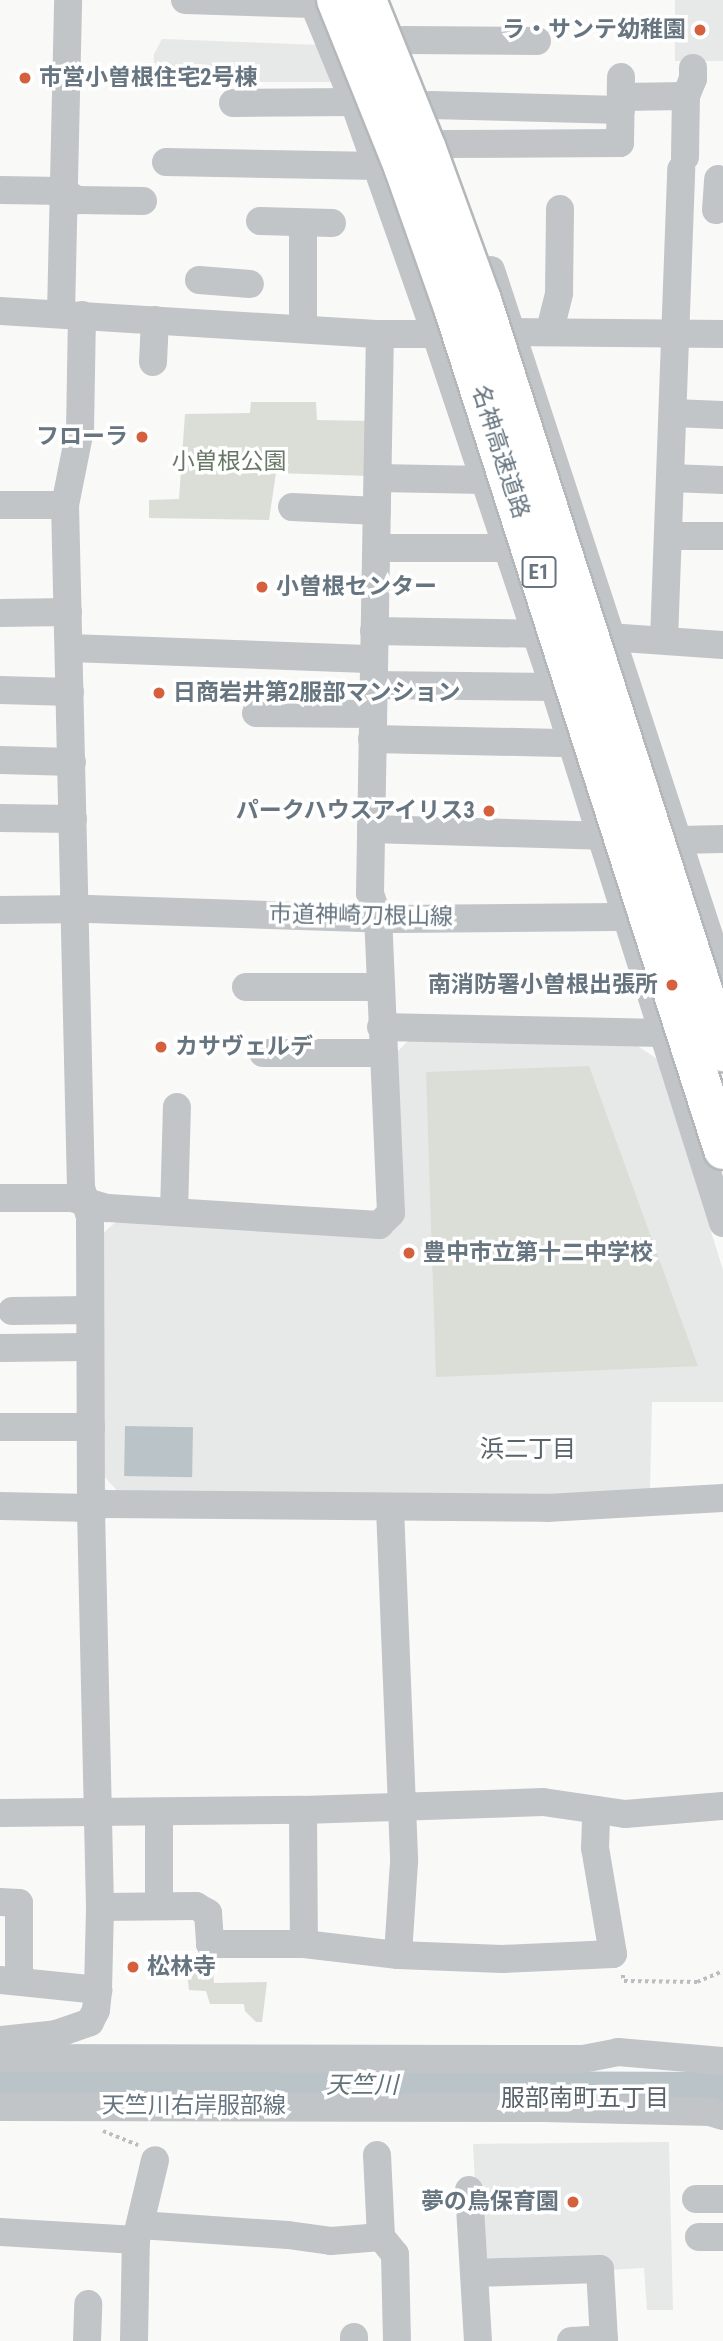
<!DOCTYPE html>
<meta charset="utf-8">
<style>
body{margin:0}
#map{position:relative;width:723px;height:2341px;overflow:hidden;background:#f9f9f8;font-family:"Roboto Condensed","Noto Sans JP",sans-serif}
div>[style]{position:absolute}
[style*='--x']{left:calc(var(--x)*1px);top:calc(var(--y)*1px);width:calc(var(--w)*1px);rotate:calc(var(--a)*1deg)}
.built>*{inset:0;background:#e7e8e8;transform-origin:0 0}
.green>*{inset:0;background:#daded7}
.water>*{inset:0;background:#bac4c8;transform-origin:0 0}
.river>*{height:33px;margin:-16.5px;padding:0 16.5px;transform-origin:16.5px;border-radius:16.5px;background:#bac4c8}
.path>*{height:3.5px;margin-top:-1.75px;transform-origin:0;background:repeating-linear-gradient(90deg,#bbbec0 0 3.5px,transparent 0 7px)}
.minor>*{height:28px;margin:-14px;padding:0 14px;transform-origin:14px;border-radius:14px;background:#c1c5c8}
.bridges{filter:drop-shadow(2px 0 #b4b8bb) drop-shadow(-2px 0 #b4b8bb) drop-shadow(0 2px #b4b8bb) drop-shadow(0 -2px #b4b8bb)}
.highway-bridge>*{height:38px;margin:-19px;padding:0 19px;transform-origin:19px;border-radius:19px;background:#fff}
.dots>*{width:19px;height:19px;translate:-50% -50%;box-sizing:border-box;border:4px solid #fff;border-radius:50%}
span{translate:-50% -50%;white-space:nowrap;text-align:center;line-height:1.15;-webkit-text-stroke:7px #fff;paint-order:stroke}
.shield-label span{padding:2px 5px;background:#fff;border:2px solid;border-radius:5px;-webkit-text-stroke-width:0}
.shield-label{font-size:21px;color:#667580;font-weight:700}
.poi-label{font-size:23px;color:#667580;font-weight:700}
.right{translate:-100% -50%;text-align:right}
.left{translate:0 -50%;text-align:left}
.street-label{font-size:23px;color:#667580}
.park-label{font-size:23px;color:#697866}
.neighbourhood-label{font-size:24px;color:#58636b}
.water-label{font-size:24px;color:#627379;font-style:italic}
</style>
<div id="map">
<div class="built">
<i style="left:675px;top:0;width:48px;height:61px"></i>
<i style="clip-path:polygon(162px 39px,321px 45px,337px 82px,153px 82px,154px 54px)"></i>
<i style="clip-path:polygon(411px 1038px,632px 1042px,657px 1059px,723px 1270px,723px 1402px,652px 1402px,650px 1491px,322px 1501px,119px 1493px,102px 1474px,100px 1236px,120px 1218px,391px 1233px,395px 1054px)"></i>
<i style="clip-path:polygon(669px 2142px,673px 2310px,647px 2310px,644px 2268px,609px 2270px,479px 2263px,473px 2144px)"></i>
</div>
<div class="green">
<i style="clip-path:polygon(251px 402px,316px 402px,317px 420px,371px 421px,369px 476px,276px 473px,269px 520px,149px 518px,149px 500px,179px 499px,185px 414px,250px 413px)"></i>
<i style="clip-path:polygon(589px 1066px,698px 1366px,436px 1377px,426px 1072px)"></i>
<i style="clip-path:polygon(187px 1972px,213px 1972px,214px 1983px,267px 1982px,262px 2022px,256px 2022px,245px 2011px,244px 2004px,210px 2004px,206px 1991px,189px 1990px)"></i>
</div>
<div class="water">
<i style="left:125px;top:1426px;width:68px;height:50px;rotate:1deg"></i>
</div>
<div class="river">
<i style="--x:0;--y:2085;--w:723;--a:0.24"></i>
</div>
<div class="path">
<i style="--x:623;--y:1975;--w:6;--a:81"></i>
<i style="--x:624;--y:1981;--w:73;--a:0.8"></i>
<i style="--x:697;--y:1982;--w:28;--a:-23"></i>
<i style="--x:103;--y:2131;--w:38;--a:22"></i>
</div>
<div class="minor">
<i style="--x:185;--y:0;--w:128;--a:1.8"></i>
<i style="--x:312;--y:0;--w:110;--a:67.6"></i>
<i style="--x:354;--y:102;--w:247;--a:70.6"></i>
<i style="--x:436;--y:335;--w:371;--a:71.5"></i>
<i style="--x:554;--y:687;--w:562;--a:72.5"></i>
<i style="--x:404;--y:40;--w:133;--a:0.4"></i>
<i style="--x:621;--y:97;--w:65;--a:-0.9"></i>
<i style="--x:233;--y:103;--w:121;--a:-0.5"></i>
<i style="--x:430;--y:105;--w:191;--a:1.5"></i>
<i style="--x:445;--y:144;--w:175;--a:-0.3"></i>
<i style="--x:620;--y:143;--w:66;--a:-89.1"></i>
<i style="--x:685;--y:157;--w:61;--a:-89.1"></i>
<i style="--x:686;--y:96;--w:18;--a:-68"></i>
<i style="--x:693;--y:79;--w:11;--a:-90"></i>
<i style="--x:166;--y:162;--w:212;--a:1.1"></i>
<i style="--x:0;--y:190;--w:63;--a:0.9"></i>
<i style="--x:63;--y:191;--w:17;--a:33"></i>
<i style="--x:77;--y:200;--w:66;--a:0.9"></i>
<i style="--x:716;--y:210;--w:31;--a:-86"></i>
<i style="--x:260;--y:221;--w:72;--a:1.6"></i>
<i style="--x:491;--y:270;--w:745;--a:71.86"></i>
<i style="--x:199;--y:280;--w:51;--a:4.5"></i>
<i style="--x:0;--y:311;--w:381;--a:3.5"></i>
<i style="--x:380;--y:334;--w:71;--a:0"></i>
<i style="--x:61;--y:314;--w:314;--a:-88.7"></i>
<i style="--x:303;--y:328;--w:105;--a:-90"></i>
<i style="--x:550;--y:330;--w:38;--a:-76"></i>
<i style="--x:559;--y:293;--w:84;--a:-89.3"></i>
<i style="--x:495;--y:332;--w:228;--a:0.5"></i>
<i style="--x:153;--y:362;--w:42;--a:-87.3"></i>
<i style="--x:673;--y:413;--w:50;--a:2.3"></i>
<i style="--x:378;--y:478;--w:107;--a:1.1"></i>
<i style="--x:671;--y:478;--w:52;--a:2.2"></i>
<i style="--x:0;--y:505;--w:65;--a:0"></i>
<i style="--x:292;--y:507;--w:85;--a:2.7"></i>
<i style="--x:668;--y:536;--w:55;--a:0"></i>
<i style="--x:377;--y:548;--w:130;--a:0"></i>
<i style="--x:0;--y:613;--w:68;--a:-0.8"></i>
<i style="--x:374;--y:631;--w:179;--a:1"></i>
<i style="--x:594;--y:636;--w:129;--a:4"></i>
<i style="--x:664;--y:640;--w:471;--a:-87.9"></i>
<i style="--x:70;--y:648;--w:304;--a:2.1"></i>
<i style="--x:373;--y:685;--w:181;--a:0.6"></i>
<i style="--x:0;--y:690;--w:70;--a:1.6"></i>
<i style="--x:256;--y:713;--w:116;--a:0.5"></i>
<i style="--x:372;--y:739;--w:199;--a:1.2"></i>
<i style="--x:0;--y:760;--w:72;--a:1.6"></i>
<i style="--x:0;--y:818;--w:73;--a:0.8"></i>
<i style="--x:371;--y:829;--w:230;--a:1.7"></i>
<i style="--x:678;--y:840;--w:45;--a:-1.3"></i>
<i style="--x:0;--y:910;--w:89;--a:-0.6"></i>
<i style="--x:89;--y:909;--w:303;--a:1.9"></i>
<i style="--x:392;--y:919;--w:251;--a:-0.5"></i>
<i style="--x:246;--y:987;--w:134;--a:0"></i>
<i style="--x:381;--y:1027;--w:282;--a:1.2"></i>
<i style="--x:263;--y:1053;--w:120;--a:0"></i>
<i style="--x:0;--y:1198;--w:72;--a:0"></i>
<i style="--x:72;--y:1198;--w:37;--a:16"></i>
<i style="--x:108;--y:1208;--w:272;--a:3.6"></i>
<i style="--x:379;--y:1225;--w:17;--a:-45"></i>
<i style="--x:391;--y:1213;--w:295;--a:-92.5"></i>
<i style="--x:378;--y:918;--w:26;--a:-108"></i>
<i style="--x:370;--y:893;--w:559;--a:-88.98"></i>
<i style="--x:174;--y:1212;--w:105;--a:-88.4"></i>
<i style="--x:12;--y:1311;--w:78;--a:-0.7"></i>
<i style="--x:0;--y:1348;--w:90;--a:-0.6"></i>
<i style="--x:0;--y:1427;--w:91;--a:0"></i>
<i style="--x:0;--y:1506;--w:91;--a:1.3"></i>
<i style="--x:91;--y:1508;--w:15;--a:-16"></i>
<i style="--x:105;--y:1504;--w:442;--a:0.5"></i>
<i style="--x:547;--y:1508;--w:176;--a:-3.3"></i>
<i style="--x:390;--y:1508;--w:354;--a:87.7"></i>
<i style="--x:404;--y:1862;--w:93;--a:93.7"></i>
<i style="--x:303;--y:1810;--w:134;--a:89.6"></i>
<i style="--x:159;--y:1812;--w:94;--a:90"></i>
<i style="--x:0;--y:1813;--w:303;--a:-0.6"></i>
<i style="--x:303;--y:1810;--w:240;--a:-1.9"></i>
<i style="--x:543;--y:1802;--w:83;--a:8.3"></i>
<i style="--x:625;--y:1814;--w:98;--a:-4.7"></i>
<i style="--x:0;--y:1902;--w:19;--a:3"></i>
<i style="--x:19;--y:1903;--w:78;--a:90"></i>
<i style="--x:100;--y:1907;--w:96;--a:-0.6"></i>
<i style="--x:196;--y:1906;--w:14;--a:30"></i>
<i style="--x:208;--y:1913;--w:31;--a:86"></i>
<i style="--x:210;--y:1944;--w:94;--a:0"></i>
<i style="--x:304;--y:1944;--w:95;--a:6.7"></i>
<i style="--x:398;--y:1955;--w:104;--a:2.2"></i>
<i style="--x:502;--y:1959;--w:111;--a:-2.6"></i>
<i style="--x:613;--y:1954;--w:108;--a:-99.6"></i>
<i style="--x:595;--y:1848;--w:38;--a:-88"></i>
<i style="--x:0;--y:1980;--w:99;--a:5.8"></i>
<i style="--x:0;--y:2040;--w:56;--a:-6.1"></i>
<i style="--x:56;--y:2034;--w:36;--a:-19"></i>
<i style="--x:90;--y:2022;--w:13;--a:-63"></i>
<i style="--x:96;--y:2010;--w:20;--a:-84"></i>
<i style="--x:98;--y:1990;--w:83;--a:-88.6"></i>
<i style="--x:100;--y:1907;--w:399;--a:-91.3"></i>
<i style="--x:91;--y:1508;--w:291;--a:-90.2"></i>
<i style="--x:90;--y:1217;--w:30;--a:-107"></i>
<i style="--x:81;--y:1188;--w:683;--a:-91.34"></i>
<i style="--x:65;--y:505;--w:76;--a:-78.7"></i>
<i style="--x:80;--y:430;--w:115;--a:-89"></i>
<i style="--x:0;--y:2058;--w:583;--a:0.1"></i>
<i style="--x:583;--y:2059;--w:36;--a:-11"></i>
<i style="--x:618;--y:2052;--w:105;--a:4.9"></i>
<i style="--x:0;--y:2107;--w:544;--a:0.11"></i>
<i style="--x:544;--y:2108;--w:166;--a:1.4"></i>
<i style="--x:710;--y:2112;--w:14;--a:17"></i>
<i style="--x:377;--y:2155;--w:82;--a:87.2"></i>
<i style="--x:469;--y:2190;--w:151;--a:86.6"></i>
<i style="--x:696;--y:2199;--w:27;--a:0"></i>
<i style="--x:140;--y:2225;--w:148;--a:3.9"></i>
<i style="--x:288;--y:2235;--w:43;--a:7.9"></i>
<i style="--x:331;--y:2241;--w:50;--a:-4.6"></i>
<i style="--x:381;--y:2237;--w:22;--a:51"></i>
<i style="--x:395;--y:2254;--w:87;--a:88.7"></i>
<i style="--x:0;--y:2232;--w:136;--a:3.4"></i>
<i style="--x:699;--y:2237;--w:24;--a:0"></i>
<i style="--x:474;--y:2273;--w:126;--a:-1.8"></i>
<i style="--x:600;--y:2269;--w:72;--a:86.8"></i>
<i style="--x:87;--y:2341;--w:37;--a:-88"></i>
<i style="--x:134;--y:2341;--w:101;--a:-88.9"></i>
<i style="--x:136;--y:2240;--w:82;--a:-76.6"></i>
<i style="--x:354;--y:2341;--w:4;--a:-90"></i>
<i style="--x:571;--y:2341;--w:33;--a:-3"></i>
</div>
<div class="bridges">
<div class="highway-bridge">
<i style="--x:336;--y:0;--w:180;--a:68.1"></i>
<i style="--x:403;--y:167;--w:153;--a:70.5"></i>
<i style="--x:454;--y:311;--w:881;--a:72.22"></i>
<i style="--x:367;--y:0;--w:161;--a:68.1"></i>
<i style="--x:427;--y:149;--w:161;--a:70"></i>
<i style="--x:482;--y:300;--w:790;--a:72.23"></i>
</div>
</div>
<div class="dots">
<i style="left:700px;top:30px;background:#d4603d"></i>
<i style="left:25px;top:78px;background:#d4603d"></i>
<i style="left:142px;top:437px;background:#d4603d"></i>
<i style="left:262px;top:587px;background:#d4603d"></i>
<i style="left:159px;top:693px;background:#d4603d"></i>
<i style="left:489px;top:811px;background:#d4603d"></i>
<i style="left:672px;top:985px;background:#d4603d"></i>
<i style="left:161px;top:1047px;background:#d4603d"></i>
<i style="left:409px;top:1253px;background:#d4603d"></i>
<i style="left:133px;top:1967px;background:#d4603d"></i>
<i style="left:573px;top:2202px;background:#d4603d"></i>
</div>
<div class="shield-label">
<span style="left:539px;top:572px">E1</span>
</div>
<div class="poi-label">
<span class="right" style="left:686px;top:30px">ラ・サンテ幼稚園</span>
<span class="left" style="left:39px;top:78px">市営小曽根住宅2号棟</span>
<span class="right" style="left:128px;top:437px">フローラ</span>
<span class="left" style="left:276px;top:587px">小曽根センター</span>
<span class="left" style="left:173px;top:693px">日商岩井第2服部マンション</span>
<span class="right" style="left:475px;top:811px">パークハウスアイリス3</span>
<span class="right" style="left:658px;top:985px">南消防署小曽根出張所</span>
<span class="left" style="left:175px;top:1047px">カサヴェルデ</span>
<span class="left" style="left:423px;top:1253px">豊中市立第十二中学校</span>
<span class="left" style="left:147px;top:1967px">松林寺</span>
<span class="right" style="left:559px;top:2202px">夢の鳥保育園</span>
</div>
<div class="street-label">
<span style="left:500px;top:452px;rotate:72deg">名神高速道路</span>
<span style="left:361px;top:916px;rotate:1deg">市道神崎刀根山線</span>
<span style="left:194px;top:2106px">天竺川右岸服部線</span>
</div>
<div class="park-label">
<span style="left:229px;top:462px">小曽根公園</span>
</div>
<div class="neighbourhood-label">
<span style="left:528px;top:1450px">浜二丁目</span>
<span style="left:585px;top:2099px">服部南町五丁目</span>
</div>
<div class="water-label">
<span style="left:362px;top:2086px">天竺川</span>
</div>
</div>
